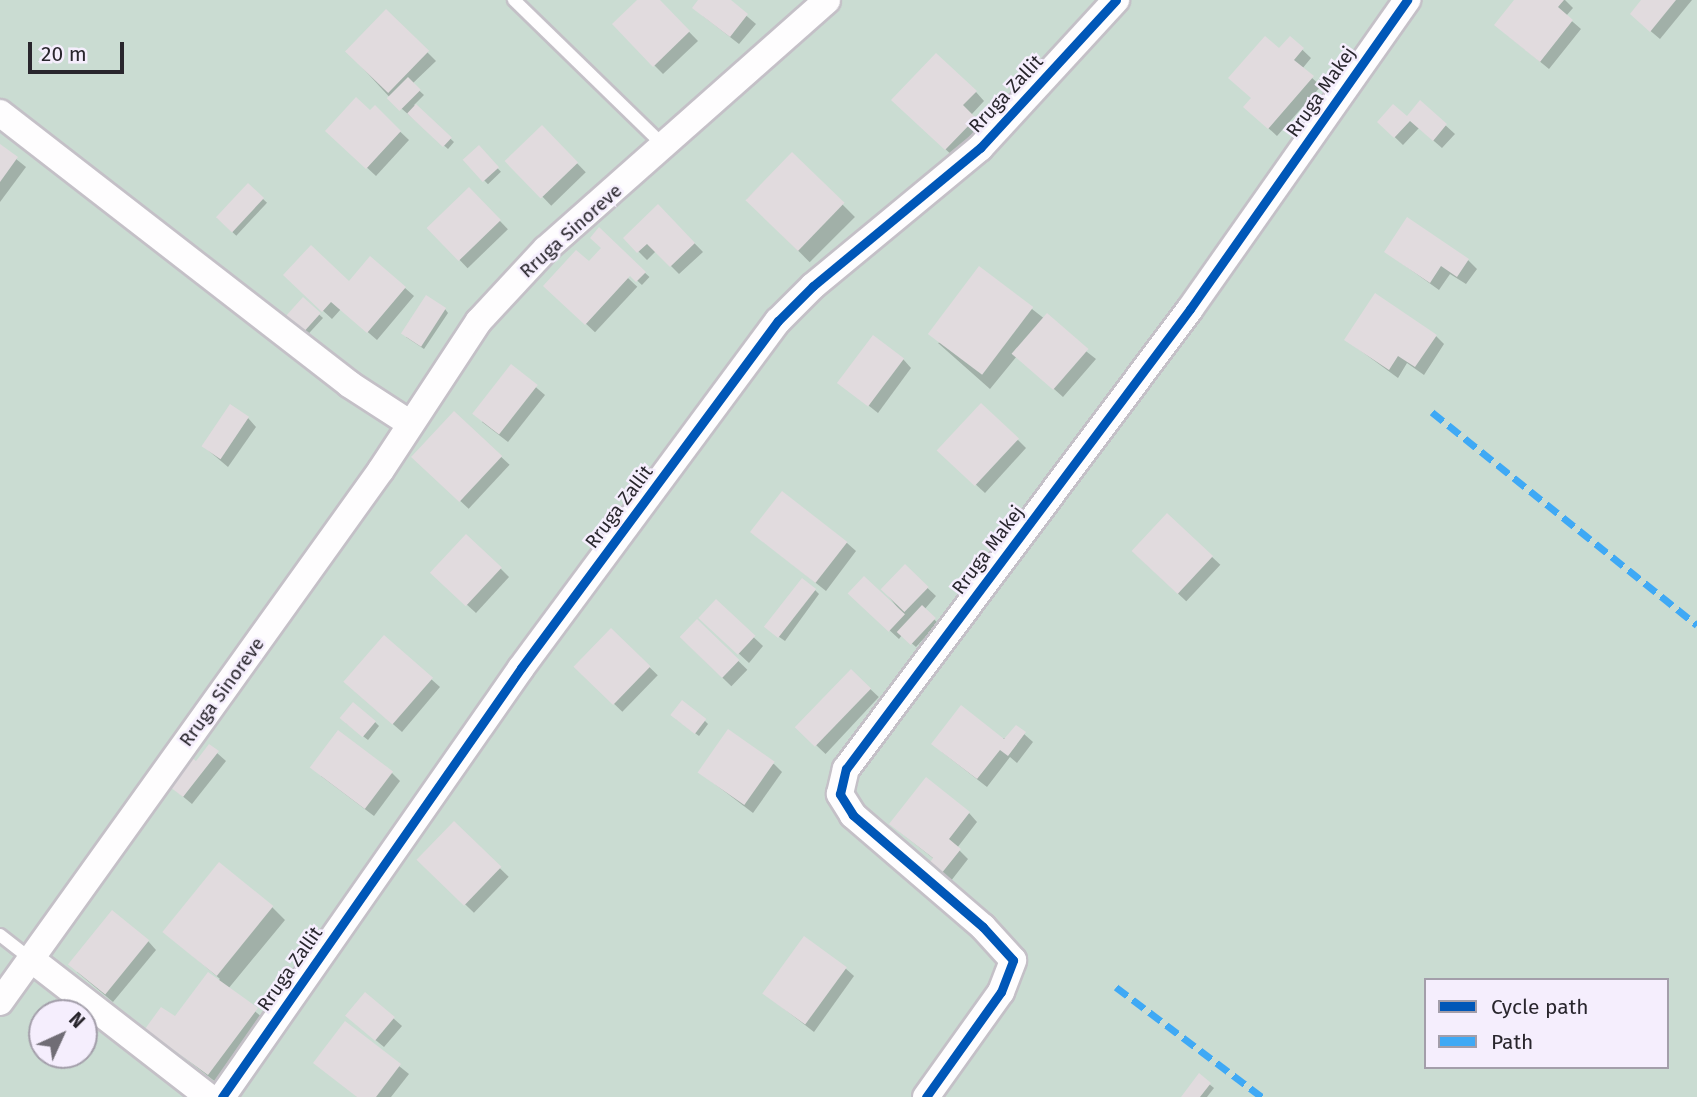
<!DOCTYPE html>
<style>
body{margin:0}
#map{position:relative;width:1697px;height:1097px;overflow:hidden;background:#f5f2fa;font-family:"Fira Sans",sans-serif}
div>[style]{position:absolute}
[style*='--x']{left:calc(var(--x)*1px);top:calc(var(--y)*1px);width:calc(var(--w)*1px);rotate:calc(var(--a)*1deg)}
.green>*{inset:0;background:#cadcd2}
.shadow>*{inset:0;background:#0003;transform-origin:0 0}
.building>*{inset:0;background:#e1dbde;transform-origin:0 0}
.roads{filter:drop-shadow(2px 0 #c4c0c7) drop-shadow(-2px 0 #c4c0c7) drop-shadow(0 2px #c4c0c7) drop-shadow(0 -2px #c4c0c7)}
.service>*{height:12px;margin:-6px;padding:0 6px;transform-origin:6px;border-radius:6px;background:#fefdfe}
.minor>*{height:26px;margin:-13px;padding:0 13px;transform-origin:13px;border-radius:13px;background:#fefdfe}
.quiet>*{height:7px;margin-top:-3.5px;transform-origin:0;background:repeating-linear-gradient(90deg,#3fa9f5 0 14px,transparent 0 21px)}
.cycleway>*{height:9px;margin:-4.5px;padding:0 4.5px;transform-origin:4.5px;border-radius:4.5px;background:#0057b8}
span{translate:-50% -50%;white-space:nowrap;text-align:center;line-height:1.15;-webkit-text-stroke:5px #f5eefd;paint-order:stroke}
.street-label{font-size:19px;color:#29262d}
.legend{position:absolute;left:1424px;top:978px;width:245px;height:91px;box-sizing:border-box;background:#f5eefd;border:2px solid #a39eaa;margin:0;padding:9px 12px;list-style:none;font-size:21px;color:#29262d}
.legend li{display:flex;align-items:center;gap:14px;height:35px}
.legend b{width:35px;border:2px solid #a39eaa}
.north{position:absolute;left:28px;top:999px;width:70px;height:70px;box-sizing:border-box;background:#f5eefd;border:2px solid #a39eaa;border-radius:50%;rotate:45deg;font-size:19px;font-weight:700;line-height:28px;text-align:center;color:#29262d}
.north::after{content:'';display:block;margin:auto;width:24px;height:32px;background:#706d75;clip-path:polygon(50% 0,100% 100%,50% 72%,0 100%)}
.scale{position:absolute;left:28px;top:42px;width:96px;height:32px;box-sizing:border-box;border:4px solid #29262d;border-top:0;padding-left:9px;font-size:21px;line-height:24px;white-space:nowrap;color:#29262d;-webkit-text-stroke:5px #f5eefd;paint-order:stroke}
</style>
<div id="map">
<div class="green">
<i style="clip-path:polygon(evenodd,0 0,1697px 0,1697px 1097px,0 1097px,0 0,1426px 980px,1667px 980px,1667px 1067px,1426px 1067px,1426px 980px,0 0,42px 1013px,84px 1013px,84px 1055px,42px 1055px,42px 1013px)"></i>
</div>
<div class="shadow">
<i style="clip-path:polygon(639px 0,658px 0,698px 41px,663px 74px,614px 25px)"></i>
<i style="clip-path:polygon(701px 0,728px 0,756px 24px,739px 44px,703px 16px)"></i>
<i style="clip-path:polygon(1516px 0,1565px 0,1573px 8px,1566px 16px,1581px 29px,1549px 69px,1505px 33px)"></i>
<i style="clip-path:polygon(1644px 0,1692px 0,1660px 39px,1641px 23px)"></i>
<i style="clip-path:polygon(386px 11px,436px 61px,412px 84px,424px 95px,414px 105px,454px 142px,448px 149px,394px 102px,347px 51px)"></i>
<i style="clip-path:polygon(1290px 38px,1311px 58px,1302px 69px,1321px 86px,1277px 136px,1254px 115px,1253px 99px)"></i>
<i style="clip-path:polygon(976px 92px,984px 101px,971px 115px,983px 127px,955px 158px,902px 109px)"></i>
<i style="clip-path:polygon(1421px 103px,1455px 134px,1442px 148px,1419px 128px,1403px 145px,1379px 122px,1407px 118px)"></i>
<i style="clip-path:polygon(375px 108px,409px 140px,376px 176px,336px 139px)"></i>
<i style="left:542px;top:127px;width:63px;height:48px;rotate:46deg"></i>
<i style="clip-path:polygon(0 146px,26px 167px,0 202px)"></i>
<i style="left:478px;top:148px;width:33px;height:18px;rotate:46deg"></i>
<i style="left:792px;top:154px;width:89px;height:64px;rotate:45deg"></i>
<i style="left:248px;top:185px;width:26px;height:45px;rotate:43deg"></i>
<i style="left:469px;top:189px;width:56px;height:56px;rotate:46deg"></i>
<i style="clip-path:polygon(658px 206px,703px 252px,679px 274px,656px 251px,647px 260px,625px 238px)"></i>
<i style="left:599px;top:230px;width:69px;height:11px;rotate:43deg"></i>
<i style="left:600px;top:252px;width:51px;height:62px;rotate:43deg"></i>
<i style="clip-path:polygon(1386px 252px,1468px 260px,1477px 269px,1466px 284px,1450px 274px,1439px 290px)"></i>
<i style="clip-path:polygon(294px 284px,405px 288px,414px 296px,377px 340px,341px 309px,332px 319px)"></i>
<i style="clip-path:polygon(303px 300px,323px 318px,300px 343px)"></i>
<i style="clip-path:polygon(445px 309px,448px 313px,424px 349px,406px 337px)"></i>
<i style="clip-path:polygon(1032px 309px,1096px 359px,1063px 397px,1017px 356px,990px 389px,938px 343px)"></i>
<i style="clip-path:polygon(1436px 336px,1444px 344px,1424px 375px,1407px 363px,1398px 378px,1346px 340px)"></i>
<i style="clip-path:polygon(903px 359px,911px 368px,878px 413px,840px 383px)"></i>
<i style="clip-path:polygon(511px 366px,545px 395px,508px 442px,482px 422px)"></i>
<i style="left:454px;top:413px;width:76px;height:60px;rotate:43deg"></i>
<i style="clip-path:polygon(248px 418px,256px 427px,228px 467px,203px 446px)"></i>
<i style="clip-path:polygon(1018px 440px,1026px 448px,985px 493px,948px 459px)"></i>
<i style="left:1167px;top:515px;width:73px;height:50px;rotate:43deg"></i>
<i style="clip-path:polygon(752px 532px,847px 543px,856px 551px,826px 591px)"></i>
<i style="clip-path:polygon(905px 567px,936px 596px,924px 610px,938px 623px,916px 647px,902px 635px,899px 639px,859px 602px,900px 611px,883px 589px)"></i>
<i style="clip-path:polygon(500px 568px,509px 577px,476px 613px,441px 581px)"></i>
<i style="clip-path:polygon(815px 590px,819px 594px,785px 641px,772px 632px)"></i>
<i style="clip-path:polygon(716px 602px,763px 646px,749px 663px,709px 626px)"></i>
<i style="left:697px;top:621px;width:70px;height:23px;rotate:44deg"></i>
<i style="left:611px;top:630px;width:65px;height:51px;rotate:44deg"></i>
<i style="left:851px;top:671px;width:38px;height:78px;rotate:43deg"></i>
<i style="clip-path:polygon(431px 679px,440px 687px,402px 732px,354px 690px)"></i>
<i style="clip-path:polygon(676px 719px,704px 720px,708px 724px,699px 736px)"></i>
<i style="clip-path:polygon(375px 722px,379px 726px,368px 740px,346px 723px)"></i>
<i style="clip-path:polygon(1024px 734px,1033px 742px,1017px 763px,1010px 757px,987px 787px,942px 752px)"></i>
<i style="clip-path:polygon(217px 753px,226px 761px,192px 804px,163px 780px)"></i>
<i style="clip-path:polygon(774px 764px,782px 772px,753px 813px,699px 772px)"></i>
<i style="clip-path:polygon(392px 773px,400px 781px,374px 816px,321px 776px)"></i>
<i style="clip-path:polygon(969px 813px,977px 822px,957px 848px,968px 859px,947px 886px,934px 859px,900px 832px)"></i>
<i style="left:454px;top:824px;width:76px;height:50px;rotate:44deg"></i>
<i style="clip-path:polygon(272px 907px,285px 920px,228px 989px,269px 1023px,222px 1087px,148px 1029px,175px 1019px,220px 979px,165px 932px)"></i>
<i style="clip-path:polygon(148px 941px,156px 950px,113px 1002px,77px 972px)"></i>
<i style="clip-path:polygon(845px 968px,854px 976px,814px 1032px,765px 994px)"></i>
<i style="clip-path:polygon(393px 1018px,402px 1026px,384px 1047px,356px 1024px)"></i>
<i style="clip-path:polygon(345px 1023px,409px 1074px,391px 1097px,357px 1097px)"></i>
<i style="clip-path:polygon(1199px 1076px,1214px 1088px,1207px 1097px,1183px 1097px)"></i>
</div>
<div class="building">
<i style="clip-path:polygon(637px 0,660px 0,690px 31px,653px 67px,612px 24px)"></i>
<i style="clip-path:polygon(698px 0,731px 0,748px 14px,730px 37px,692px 8px)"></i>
<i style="clip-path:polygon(1514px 0,1564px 0,1558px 7px,1573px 20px,1540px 62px,1494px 25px)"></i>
<i style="clip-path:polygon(1641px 0,1676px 0,1650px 32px,1630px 14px)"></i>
<i style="left:386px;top:9px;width:60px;height:59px;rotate:44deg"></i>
<i style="clip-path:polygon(1265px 36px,1279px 48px,1290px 36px,1304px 48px,1294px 60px,1314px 76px,1268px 129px,1243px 107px,1251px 98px,1228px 78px)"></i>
<i style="clip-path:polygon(936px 53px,977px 91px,963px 105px,976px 118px,945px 150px,891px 100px)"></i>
<i style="left:408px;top:77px;width:18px;height:30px;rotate:45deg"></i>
<i style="clip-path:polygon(356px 97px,370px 110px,375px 105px,401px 131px,366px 169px,325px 131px)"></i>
<i style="clip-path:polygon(1420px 100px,1447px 124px,1433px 141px,1410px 121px,1394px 138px,1377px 122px,1393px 104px,1407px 116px)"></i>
<i style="left:416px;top:104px;width:49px;height:13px;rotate:43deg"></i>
<i style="left:542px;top:125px;width:52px;height:52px;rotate:46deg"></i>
<i style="clip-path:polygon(0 144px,18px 157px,0 182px)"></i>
<i style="left:479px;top:145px;width:30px;height:22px;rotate:48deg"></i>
<i style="left:792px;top:152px;width:73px;height:67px;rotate:44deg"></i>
<i style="left:248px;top:183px;width:22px;height:47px;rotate:43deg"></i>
<i style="left:469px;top:187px;width:46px;height:59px;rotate:46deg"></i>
<i style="clip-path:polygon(658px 204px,695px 243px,670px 267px,647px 244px,637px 253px,623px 238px)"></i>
<i style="clip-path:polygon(1407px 217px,1469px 259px,1457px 277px,1441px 266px,1430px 283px,1384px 252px)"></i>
<i style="clip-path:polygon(599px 227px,646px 272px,636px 282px,630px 276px,585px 325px,543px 286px,576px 250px,589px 261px,601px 248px,590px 238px)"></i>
<i style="clip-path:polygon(311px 245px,349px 281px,370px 256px,406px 287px,367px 333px,331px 302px,322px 312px,283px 275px)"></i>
<i style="left:979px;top:266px;width:68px;height:85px;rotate:37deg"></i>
<i style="clip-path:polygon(1375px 293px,1437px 335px,1415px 367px,1398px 356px,1389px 370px,1344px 340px)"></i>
<i style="left:426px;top:295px;width:24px;height:46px;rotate:33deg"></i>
<i style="left:303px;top:297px;width:24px;height:38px;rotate:42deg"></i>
<i style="left:1047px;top:313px;width:55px;height:54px;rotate:41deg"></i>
<i style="left:873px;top:335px;width:39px;height:60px;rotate:37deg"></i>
<i style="left:511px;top:364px;width:34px;height:63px;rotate:38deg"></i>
<i style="left:981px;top:403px;width:52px;height:65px;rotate:43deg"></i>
<i style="left:230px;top:404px;width:23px;height:51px;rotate:34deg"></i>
<i style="left:454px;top:411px;width:66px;height:63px;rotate:43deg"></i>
<i style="left:782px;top:491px;width:83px;height:52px;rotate:38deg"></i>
<i style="left:1167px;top:513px;width:63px;height:52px;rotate:43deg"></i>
<i style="left:466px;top:534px;width:49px;height:53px;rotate:43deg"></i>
<i style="left:905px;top:564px;width:33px;height:35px;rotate:44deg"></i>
<i style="left:864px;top:576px;width:56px;height:24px;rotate:43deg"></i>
<i style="left:802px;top:578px;width:18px;height:62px;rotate:38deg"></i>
<i style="left:716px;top:599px;width:54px;height:26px;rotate:43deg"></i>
<i style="left:922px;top:605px;width:19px;height:37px;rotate:43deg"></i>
<i style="left:697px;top:619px;width:59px;height:25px;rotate:44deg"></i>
<i style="left:611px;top:628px;width:55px;height:54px;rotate:44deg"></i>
<i style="left:384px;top:635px;width:65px;height:62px;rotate:41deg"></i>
<i style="left:851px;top:669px;width:28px;height:81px;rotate:44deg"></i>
<i style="left:682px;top:700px;width:31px;height:19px;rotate:38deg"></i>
<i style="left:353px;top:702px;width:30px;height:21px;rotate:40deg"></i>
<i style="clip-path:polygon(961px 705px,1004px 739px,1016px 725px,1026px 732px,1008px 756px,1000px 750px,977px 779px,931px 744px)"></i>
<i style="left:728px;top:729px;width:57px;height:53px;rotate:35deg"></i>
<i style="left:338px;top:730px;width:69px;height:47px;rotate:37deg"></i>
<i style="clip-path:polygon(209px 744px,219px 751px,183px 797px,161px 780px,183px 751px,196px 761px)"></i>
<i style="clip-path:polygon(926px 777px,970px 812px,949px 839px,961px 849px,937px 879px,925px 869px,933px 858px,889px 824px)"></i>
<i style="left:454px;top:821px;width:66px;height:54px;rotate:44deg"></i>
<i style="left:219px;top:862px;width:70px;height:90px;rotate:39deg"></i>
<i style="left:112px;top:910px;width:48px;height:70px;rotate:39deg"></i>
<i style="left:804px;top:936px;width:53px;height:71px;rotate:36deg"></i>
<i style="clip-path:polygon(208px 972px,258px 1008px,208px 1075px,145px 1029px,161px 1007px,175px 1016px)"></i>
<i style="left:365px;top:992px;width:39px;height:31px;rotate:40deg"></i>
<i style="clip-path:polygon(345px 1021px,401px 1064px,376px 1097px,357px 1097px,313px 1063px)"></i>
<i style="clip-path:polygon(1199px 1073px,1211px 1083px,1200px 1097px,1181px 1097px)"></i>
</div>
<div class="roads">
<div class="service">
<i style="--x:514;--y:0;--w:209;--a:44.2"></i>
<i style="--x:0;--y:935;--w:39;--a:38"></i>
</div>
<div class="minor">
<i style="--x:0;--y:113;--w:442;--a:37.8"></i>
<i style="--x:349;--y:384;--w:72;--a:33"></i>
<i style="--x:31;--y:959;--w:225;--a:37.8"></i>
<i style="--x:0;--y:1002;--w:654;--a:-54.39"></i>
<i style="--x:381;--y:470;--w:178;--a:-56.7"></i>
<i style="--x:479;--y:321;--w:98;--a:-47.1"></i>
<i style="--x:546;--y:249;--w:375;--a:-41.5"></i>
<i style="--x:222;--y:1097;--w:523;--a:-55.12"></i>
<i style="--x:521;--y:668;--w:432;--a:-53.5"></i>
<i style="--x:778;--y:321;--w:49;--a:-45"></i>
<i style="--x:813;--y:286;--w:217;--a:-39.6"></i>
<i style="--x:980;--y:148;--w:201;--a:-47.4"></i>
<i style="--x:926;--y:1097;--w:129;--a:-54.5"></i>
<i style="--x:1001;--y:992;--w:34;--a:-69"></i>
<i style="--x:1013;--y:960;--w:45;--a:-132.3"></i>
<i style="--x:983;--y:927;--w:172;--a:-139.3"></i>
<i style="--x:853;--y:815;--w:25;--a:-122"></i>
<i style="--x:840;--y:794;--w:26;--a:-77"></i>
<i style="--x:846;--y:769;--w:574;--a:-53.21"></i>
<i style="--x:1190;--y:309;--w:378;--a:-54.9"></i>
</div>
</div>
<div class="quiet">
<i style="--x:1432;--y:412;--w:340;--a:38.8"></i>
<i style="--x:1116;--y:987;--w:183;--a:37"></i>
</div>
<div class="cycleway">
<i style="--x:222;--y:1097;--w:523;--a:-55.12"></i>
<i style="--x:521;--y:668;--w:432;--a:-53.5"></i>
<i style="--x:778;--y:321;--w:49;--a:-45"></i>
<i style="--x:813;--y:286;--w:217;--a:-39.6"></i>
<i style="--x:980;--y:148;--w:201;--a:-47.4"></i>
<i style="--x:926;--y:1097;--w:129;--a:-54.5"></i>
<i style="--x:1001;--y:992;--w:34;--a:-69"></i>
<i style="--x:1013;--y:960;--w:45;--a:-132.3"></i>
<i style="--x:983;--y:927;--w:172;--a:-139.3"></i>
<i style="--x:853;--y:815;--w:25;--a:-122"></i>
<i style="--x:840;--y:794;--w:26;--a:-77"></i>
<i style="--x:846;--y:769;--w:574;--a:-53.21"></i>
<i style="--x:1190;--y:309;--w:378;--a:-54.9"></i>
</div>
<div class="street-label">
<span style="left:1321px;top:92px;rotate:-55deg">Rruga Makej</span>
<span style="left:1006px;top:94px;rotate:-47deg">Rruga Zallit</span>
<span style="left:571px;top:231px;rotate:-42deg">Rruga Sinoreve</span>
<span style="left:619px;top:507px;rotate:-53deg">Rruga Zallit</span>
<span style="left:988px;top:550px;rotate:-53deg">Rruga Makej</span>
<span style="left:222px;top:692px;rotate:-54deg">Rruga Sinoreve</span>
<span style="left:290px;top:969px;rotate:-55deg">Rruga Zallit</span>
</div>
<ul class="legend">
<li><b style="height:9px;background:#0057b8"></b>Cycle path</li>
<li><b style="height:9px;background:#3fa9f5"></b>Path</li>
</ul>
<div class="north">N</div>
<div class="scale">20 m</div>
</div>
